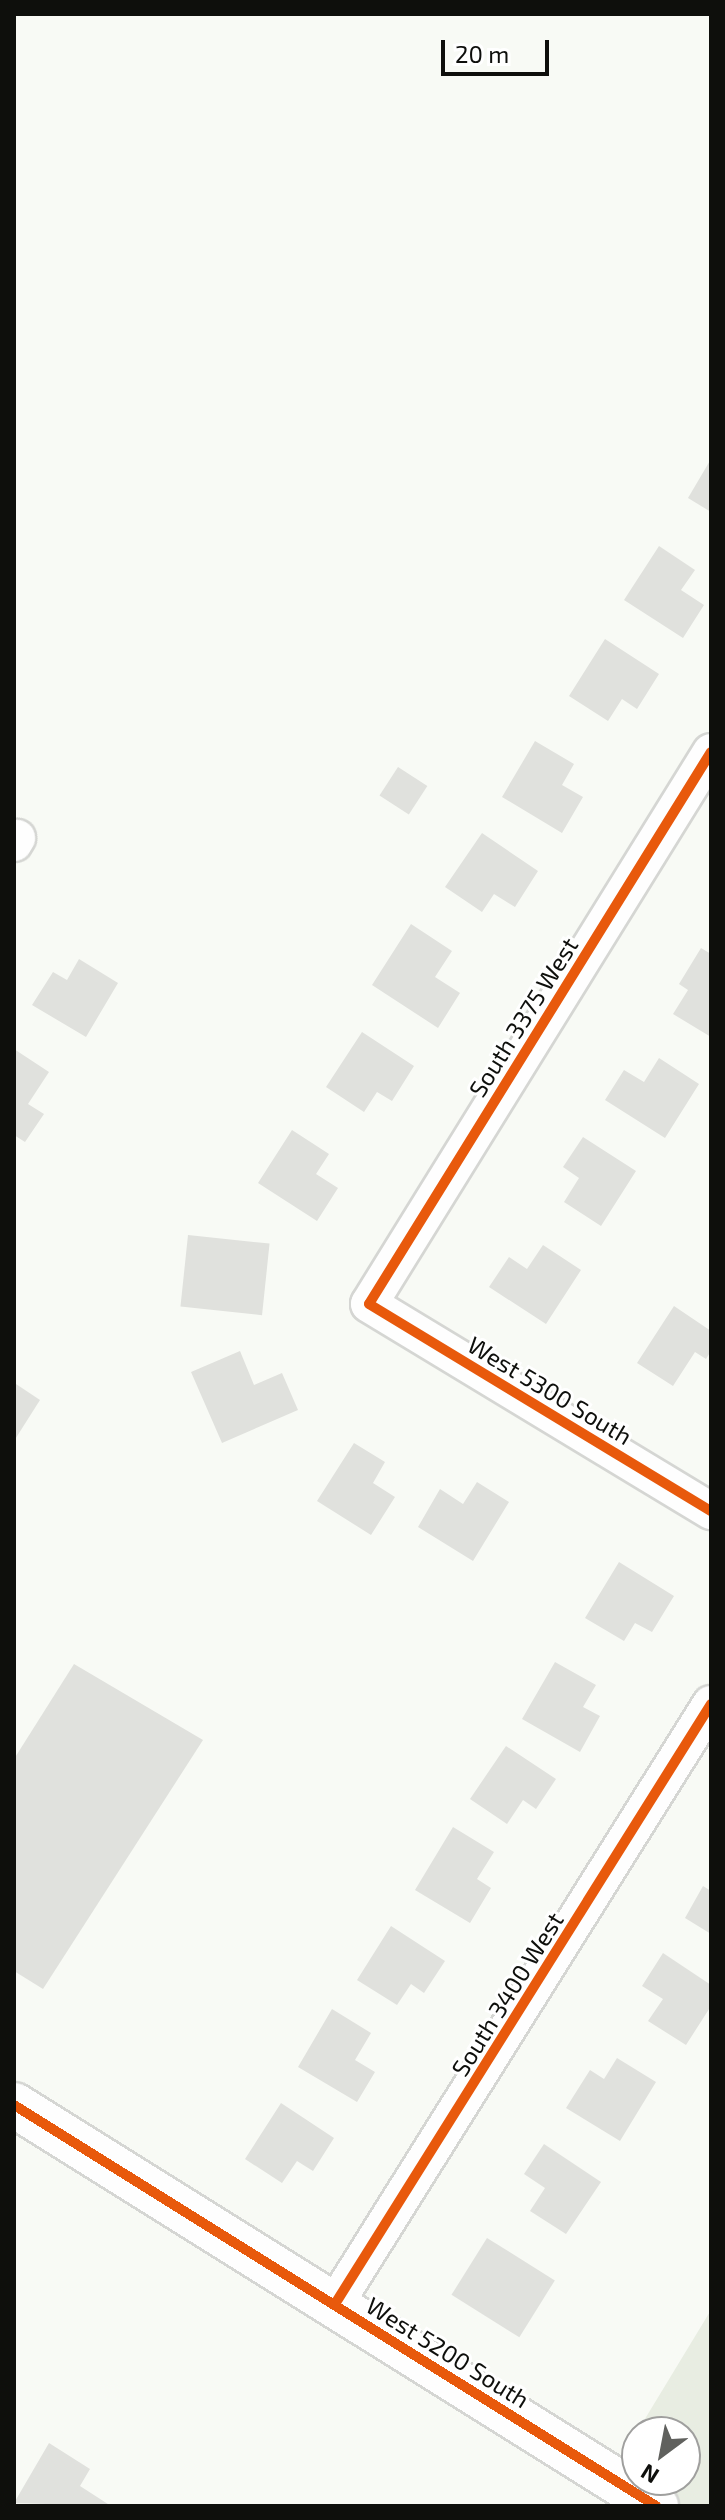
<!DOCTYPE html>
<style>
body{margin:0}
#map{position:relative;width:725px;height:2520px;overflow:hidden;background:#f8faf5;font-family:"Exo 2",sans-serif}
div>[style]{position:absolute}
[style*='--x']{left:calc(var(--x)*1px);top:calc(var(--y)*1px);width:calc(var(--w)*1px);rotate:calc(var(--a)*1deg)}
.built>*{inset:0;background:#e8ede2}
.building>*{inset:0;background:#e0e1dd;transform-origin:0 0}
.roads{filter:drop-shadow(2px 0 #d5d6d3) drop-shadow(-2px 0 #d5d6d3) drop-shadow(0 2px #d5d6d3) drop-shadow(0 -2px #d5d6d3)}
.minor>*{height:36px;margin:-18px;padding:0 18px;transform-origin:18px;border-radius:18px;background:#fefefe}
.tertiary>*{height:44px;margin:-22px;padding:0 22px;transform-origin:22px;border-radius:22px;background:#fefefe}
.cycleway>*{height:10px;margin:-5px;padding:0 5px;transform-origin:5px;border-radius:5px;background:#e8590c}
span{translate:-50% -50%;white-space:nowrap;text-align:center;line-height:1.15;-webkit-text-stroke:6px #fff;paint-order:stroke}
.street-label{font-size:24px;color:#0e0f0c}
.frame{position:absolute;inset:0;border:16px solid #0e0f0c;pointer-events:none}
.north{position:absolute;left:621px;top:2416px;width:80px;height:80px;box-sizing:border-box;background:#fff;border:2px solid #9f9f9e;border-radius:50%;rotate:212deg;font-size:22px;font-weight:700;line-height:32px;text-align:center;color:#0e0f0c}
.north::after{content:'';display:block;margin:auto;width:28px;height:36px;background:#60615e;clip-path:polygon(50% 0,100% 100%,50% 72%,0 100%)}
.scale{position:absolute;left:441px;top:40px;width:108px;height:36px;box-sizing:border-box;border:4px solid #0e0f0c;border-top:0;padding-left:10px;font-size:24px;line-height:28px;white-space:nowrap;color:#0e0f0c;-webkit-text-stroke:6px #fff;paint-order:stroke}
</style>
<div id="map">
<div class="built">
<i style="clip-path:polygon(711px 2310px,711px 2506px,636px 2506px,605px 2486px,637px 2432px,637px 2480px,685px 2480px,685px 2432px,637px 2432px)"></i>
</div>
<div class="building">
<i style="clip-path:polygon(711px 459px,711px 512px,688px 498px)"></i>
<i style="clip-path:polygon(659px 546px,695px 570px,681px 590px,704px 605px,683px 638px,624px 600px)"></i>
<i style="clip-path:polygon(605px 639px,659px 674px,637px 709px,622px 699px,608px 721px,569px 696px)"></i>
<i style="clip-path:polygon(535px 741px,574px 764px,562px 785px,583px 797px,562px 833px,502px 797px)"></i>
<i style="left:398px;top:767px;width:35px;height:34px;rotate:33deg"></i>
<i style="clip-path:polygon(482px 833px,538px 871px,515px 907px,494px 894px,482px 912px,445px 887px)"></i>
<i style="clip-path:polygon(411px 924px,452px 951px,435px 977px,460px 993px,438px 1028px,372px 985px)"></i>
<i style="clip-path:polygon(701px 948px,711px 954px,711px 1037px,673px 1014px,688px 990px,679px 984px)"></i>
<i style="clip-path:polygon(79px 959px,118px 983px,86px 1037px,32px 1005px,53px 972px,67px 980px)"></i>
<i style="clip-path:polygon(362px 1032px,414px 1066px,392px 1101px,377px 1092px,364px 1112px,326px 1087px)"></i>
<i style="clip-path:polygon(14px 1049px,49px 1072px,28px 1104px,44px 1114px,25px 1142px,14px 1135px)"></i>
<i style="clip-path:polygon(659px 1058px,699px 1084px,665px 1138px,605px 1100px,624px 1070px,644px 1082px)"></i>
<i style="clip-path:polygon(292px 1130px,329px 1154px,316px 1174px,338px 1188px,317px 1221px,258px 1183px)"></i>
<i style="clip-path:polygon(583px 1137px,636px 1171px,601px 1226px,564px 1202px,579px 1178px,563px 1167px)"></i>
<i style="left:188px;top:1235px;width:82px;height:72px;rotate:6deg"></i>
<i style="clip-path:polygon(543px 1245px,581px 1270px,546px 1324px,489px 1287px,509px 1257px,527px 1269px)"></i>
<i style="clip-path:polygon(674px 1306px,711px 1331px,711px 1351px,706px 1359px,695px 1352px,673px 1386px,637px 1363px)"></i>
<i style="clip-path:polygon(240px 1351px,254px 1385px,282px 1373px,298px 1410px,222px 1443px,191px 1372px)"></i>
<i style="clip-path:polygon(16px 1384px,40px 1400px,14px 1441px,14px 1387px)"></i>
<i style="clip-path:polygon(354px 1443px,385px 1462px,373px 1483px,395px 1497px,371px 1535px,317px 1501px)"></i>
<i style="clip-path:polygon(477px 1482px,509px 1502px,473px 1561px,418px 1527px,440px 1489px,463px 1504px)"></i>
<i style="clip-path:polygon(619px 1562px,674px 1596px,652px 1632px,635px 1623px,624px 1641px,585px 1618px)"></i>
<i style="clip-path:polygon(555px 1662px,596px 1685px,583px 1707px,600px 1716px,580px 1752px,522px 1719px)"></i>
<i style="clip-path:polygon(74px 1664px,203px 1740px,43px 1989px,14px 1971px,14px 1759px)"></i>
<i style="clip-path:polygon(506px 1746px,556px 1779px,536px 1809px,523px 1800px,507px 1824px,470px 1799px)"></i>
<i style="clip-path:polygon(453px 1827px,494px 1852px,477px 1879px,491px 1888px,470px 1923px,415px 1890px)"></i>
<i style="clip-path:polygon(703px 1886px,711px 1891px,711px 1934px,685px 1918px)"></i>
<i style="clip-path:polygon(391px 1926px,445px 1961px,424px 1993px,411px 1984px,397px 2005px,357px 1980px)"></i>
<i style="clip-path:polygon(663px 1953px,711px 1985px,711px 2006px,686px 2045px,648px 2021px,663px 1999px,642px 1986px)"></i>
<i style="clip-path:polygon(332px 2009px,371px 2033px,355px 2060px,375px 2072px,357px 2102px,298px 2067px)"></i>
<i style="clip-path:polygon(617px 2058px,656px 2082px,620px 2141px,566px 2108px,590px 2070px,604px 2079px)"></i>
<i style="clip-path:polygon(281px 2103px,334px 2138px,313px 2171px,297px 2161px,282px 2183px,245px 2159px)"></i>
<i style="clip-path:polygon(544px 2144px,601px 2182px,566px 2234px,530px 2211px,545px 2188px,524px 2174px)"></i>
<i style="left:487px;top:2238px;width:80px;height:67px;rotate:32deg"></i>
<i style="clip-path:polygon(49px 2443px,90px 2469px,80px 2486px,111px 2506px,14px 2503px)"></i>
</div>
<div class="roads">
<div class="minor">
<i style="--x:711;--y:752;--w:649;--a:121.78"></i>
<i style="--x:369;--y:1304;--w:400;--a:31.2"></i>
<i style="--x:14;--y:843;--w:6;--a:-59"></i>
<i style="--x:335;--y:2304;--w:708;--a:-57.93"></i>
</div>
<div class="tertiary">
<i style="--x:14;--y:2105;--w:757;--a:31.99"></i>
</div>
</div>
<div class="cycleway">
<i style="--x:711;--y:752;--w:649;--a:121.78"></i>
<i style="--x:369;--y:1304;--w:400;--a:31.2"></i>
<i style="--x:14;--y:2105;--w:757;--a:31.99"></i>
<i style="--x:335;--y:2304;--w:708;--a:-57.93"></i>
</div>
<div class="street-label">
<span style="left:523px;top:1017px;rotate:-58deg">South 3375 West</span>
<span style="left:550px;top:1390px;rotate:31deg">West 5300 South</span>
<span style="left:507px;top:1994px;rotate:-58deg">South 3400 West</span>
<span style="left:448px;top:2352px;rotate:32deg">West 5200 South</span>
</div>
<div class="frame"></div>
<div class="north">N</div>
<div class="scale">20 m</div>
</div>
